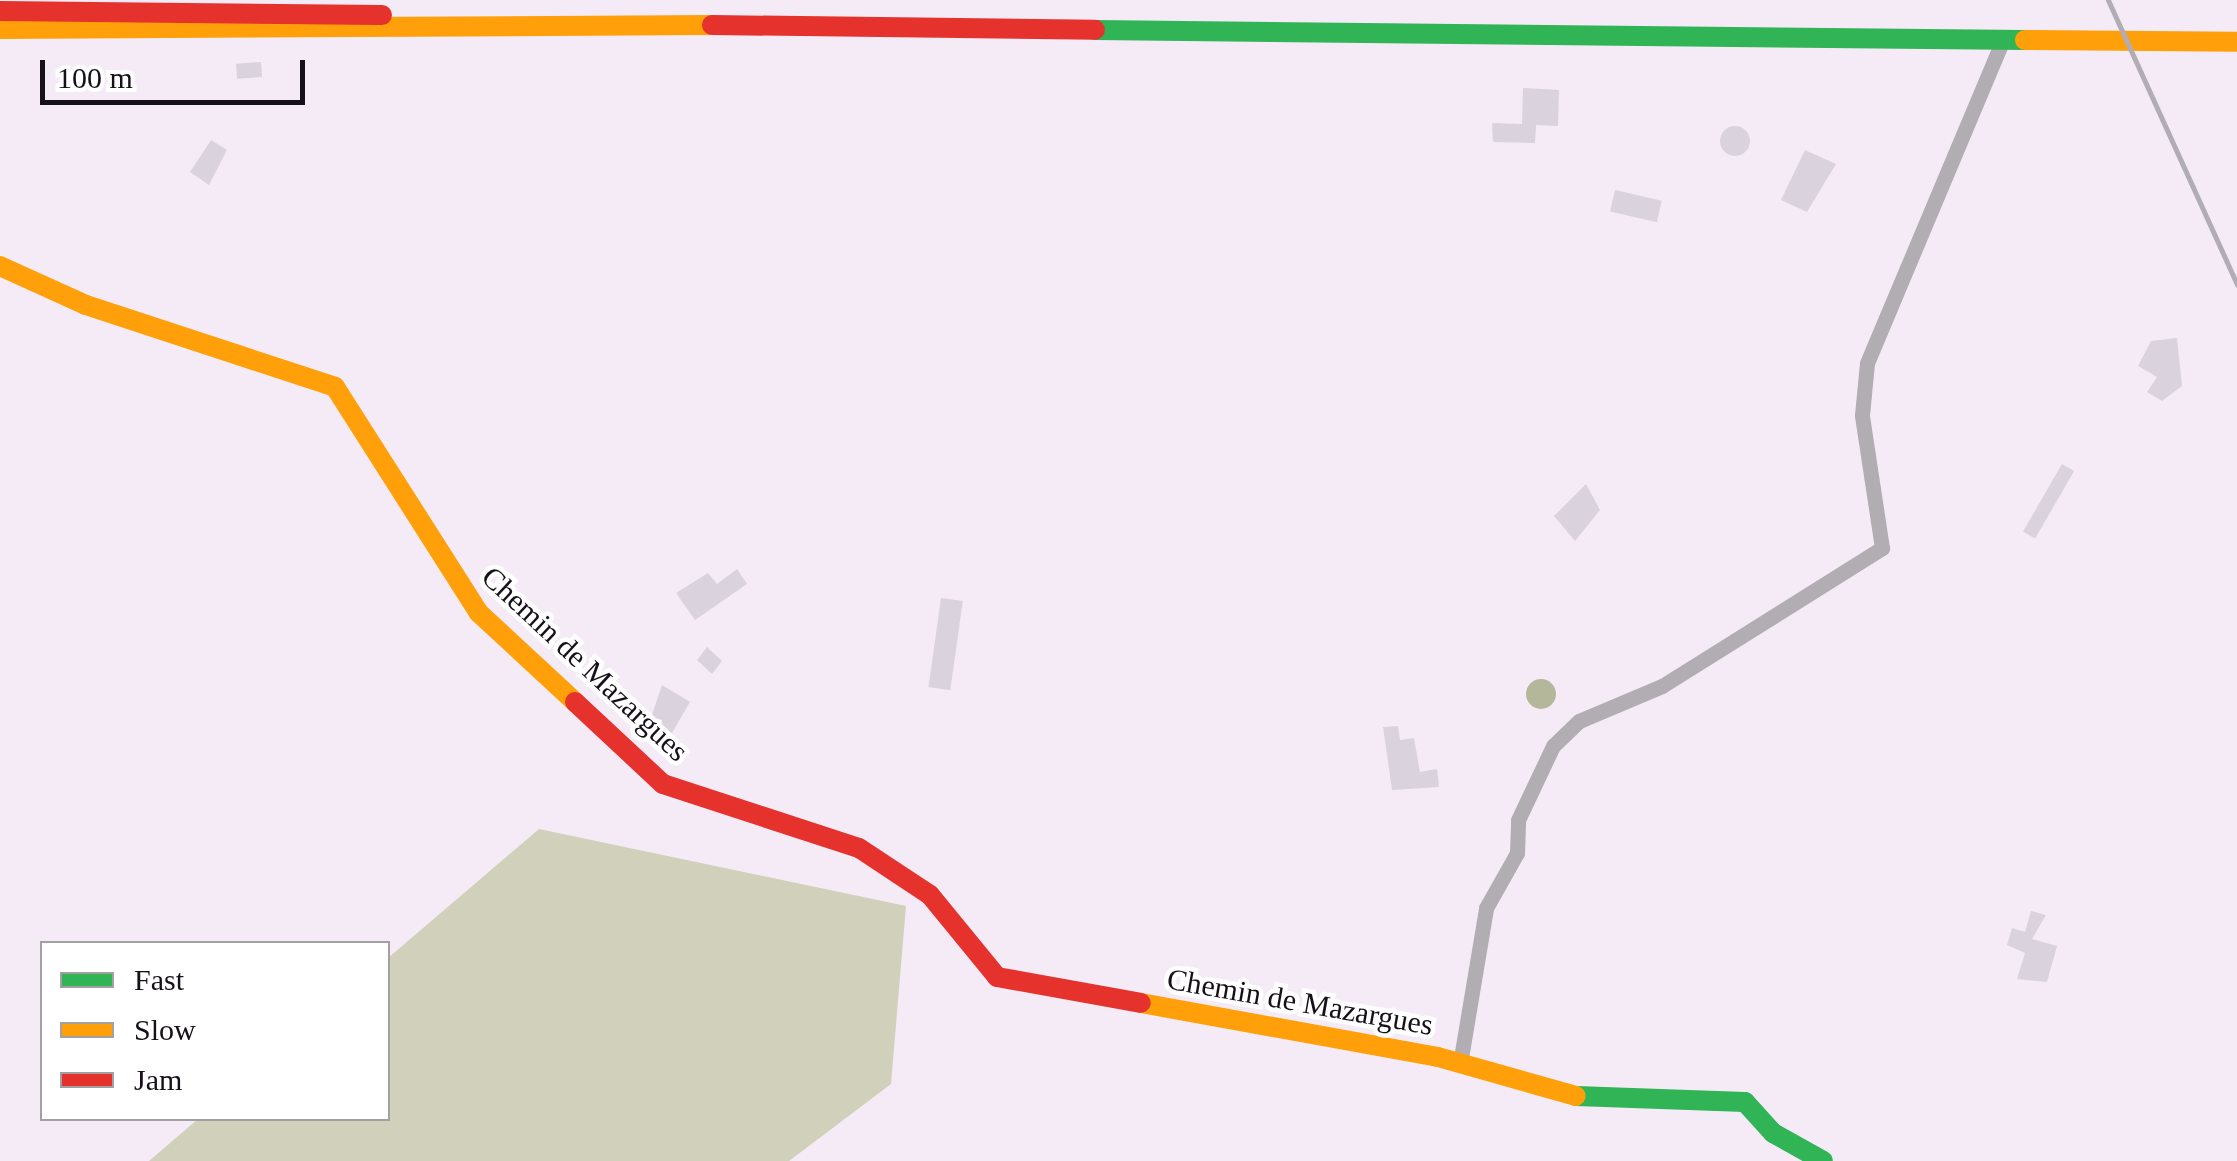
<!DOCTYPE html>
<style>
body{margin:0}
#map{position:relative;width:2237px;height:1161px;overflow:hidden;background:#f4ebf7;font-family:"Times New Roman",serif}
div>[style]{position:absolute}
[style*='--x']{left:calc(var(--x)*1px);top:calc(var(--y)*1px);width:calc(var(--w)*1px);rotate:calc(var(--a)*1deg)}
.forest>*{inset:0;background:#d0d0bb}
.water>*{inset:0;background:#b5b79b}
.round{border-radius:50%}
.building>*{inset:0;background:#dad2dd;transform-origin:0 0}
.street>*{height:15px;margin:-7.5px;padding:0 7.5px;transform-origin:7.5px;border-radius:7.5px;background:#b2adb3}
.fast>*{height:20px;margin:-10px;padding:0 10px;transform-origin:10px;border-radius:10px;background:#30b455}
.slow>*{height:20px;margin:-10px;padding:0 10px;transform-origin:10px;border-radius:10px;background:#ff9f0a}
.jam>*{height:20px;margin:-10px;padding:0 10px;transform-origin:10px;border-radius:10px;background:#e5322d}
.rail>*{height:5px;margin:-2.5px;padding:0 2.5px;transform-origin:2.5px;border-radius:2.5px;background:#b2acb4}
span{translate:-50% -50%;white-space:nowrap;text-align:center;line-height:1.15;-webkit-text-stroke:9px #fff;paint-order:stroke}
.street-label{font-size:30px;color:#161119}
.legend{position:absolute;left:40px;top:941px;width:350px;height:180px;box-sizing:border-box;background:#fff;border:2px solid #a2a0a3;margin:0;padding:12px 18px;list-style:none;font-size:30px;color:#161119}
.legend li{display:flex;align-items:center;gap:20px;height:50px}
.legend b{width:50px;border:2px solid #a2a0a3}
.scale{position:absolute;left:40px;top:60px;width:265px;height:45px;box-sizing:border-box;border:5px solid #161119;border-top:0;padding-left:12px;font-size:30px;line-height:35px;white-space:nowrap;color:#161119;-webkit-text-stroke:8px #fff;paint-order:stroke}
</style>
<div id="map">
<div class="forest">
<i style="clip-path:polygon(539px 829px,906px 906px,891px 1084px,789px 1161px,149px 1161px,198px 1119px,388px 1118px,388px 958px)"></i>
</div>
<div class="water">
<i class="round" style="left:1526px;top:679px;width:30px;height:30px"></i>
</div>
<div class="building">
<i style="left:261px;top:62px;width:15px;height:25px;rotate:86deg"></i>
<i style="clip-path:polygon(1523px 88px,1559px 90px,1558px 126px,1536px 125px,1535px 143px,1493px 142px,1492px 123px,1522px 124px)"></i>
<i class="round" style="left:1720px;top:126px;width:30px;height:30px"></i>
<i style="clip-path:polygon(211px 140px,227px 150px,209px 185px,190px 172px)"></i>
<i style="clip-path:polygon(1805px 150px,1836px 164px,1807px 212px,1781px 200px)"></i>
<i style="left:1615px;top:190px;width:48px;height:22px;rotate:13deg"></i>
<i style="clip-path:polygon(2177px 338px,2182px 386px,2162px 401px,2147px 392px,2157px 377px,2138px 366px,2151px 341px)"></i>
<i style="left:2062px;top:464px;width:14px;height:78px;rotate:30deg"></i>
<i style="clip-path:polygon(1586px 484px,1600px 510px,1575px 541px,1554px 516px)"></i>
<i style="clip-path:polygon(737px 569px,747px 584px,695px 620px,676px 593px,708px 573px,717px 584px)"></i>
<i style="left:941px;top:598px;width:22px;height:90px;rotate:8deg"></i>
<i style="clip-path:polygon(707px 647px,722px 661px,712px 674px,697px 660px)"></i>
<i style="clip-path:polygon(662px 685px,690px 702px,662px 750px,644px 739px)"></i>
<i style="clip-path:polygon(1398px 726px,1400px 740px,1414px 738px,1420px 772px,1437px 769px,1439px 787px,1392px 790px,1383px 727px)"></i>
<i style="clip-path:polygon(2031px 911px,2046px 915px,2032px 939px,2057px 946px,2047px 982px,2017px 979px,2025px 953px,2007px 945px,2012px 928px,2025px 932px)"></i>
</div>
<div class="street">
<i style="--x:1460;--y:1064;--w:158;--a:-80.5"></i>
<i style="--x:1486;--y:908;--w:63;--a:-60.6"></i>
<i style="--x:1517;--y:853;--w:33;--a:-88"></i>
<i style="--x:1518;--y:820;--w:82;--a:-64.7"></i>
<i style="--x:1553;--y:746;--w:36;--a:-44"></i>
<i style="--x:1579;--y:721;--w:90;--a:-22.9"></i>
<i style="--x:1662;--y:686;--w:260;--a:-32.1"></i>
<i style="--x:1882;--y:548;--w:134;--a:-98.6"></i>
<i style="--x:1862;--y:415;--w:52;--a:-84.5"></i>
<i style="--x:1867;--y:363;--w:350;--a:-67.2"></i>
</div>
<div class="fast">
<i style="--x:1095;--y:30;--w:930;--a:0.62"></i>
<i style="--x:1576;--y:1096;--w:169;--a:2"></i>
<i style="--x:1745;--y:1102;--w:42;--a:47.9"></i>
<i style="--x:1773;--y:1133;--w:57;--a:29.2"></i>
</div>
<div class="slow">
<i style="--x:0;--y:29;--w:712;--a:-0.32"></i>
<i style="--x:2025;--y:40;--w:212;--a:0.5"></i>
<i style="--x:0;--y:266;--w:94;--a:24.4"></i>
<i style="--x:86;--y:305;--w:262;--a:18.2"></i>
<i style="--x:335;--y:387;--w:268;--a:57.5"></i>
<i style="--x:479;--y:613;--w:131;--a:42.8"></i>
<i style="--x:1141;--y:1003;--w:302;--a:10.3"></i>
<i style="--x:1438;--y:1057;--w:143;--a:15.8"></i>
</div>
<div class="jam">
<i style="--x:0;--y:11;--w:382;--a:0.6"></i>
<i style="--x:712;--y:25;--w:383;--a:0.7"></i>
<i style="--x:575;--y:702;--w:120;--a:43"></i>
<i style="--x:663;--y:784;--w:206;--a:18.1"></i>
<i style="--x:859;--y:848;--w:85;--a:33.5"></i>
<i style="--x:930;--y:895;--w:106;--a:50.7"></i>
<i style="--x:997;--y:977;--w:146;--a:10.2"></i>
</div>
<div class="rail">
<i style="--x:2108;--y:0;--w:313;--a:65.6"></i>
</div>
<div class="street-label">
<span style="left:585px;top:664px;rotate:43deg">Chemin de Mazargues</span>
<span style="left:1300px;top:1002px;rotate:10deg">Chemin de Mazargues</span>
</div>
<ul class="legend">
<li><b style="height:12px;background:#30b455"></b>Fast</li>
<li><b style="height:12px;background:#ff9f0a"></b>Slow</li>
<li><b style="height:12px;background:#e5322d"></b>Jam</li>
</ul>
<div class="scale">100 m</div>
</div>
